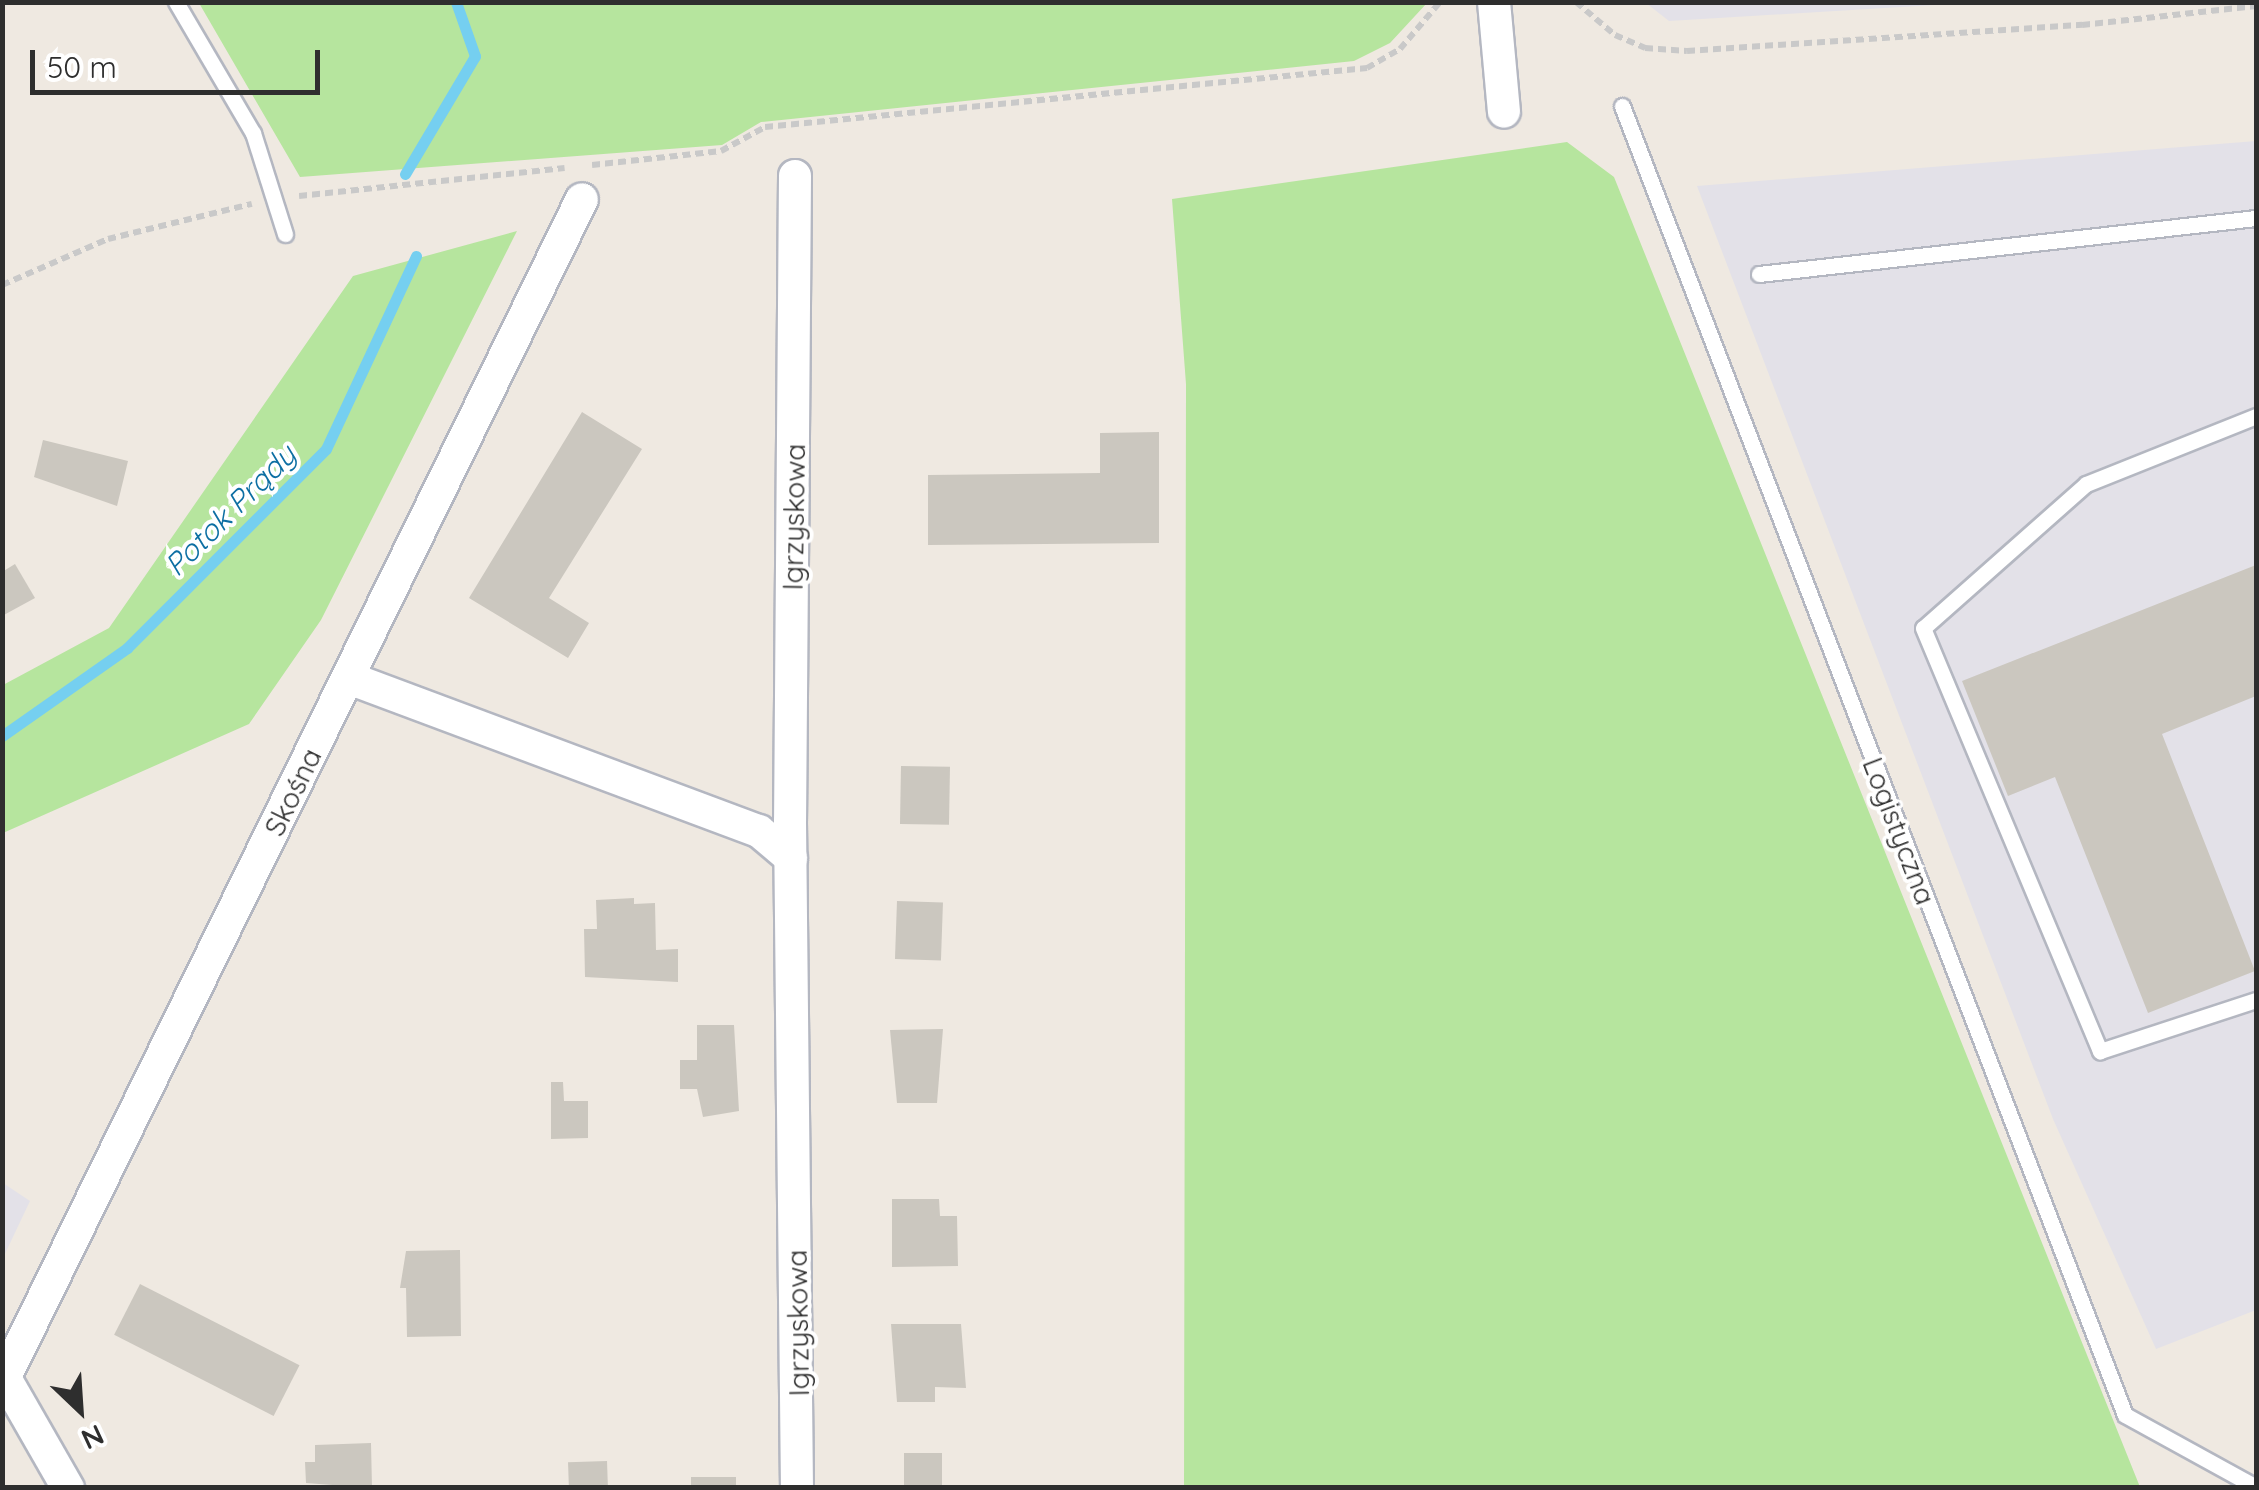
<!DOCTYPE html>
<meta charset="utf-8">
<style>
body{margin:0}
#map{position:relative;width:2259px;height:1490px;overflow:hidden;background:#efe9e1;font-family:Quicksand,sans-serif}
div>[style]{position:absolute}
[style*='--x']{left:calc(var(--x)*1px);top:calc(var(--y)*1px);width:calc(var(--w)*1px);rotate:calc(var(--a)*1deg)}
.industrial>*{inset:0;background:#e3e1e8}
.green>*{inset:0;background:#b6e59e}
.stream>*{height:11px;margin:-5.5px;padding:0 5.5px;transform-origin:5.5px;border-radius:5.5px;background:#75cff0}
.building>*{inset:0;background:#cbc7bf;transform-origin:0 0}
.path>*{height:6px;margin-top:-3px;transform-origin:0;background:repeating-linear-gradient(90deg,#c9c9c9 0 8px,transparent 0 13px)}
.roads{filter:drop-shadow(2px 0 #b4b7c1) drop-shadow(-2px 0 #b4b7c1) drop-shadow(0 2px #b4b7c1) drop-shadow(0 -2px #b4b7c1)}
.service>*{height:15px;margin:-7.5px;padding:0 7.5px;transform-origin:7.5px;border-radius:7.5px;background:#fff}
.minor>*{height:32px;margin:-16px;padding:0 16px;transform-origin:16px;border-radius:16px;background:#fff}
span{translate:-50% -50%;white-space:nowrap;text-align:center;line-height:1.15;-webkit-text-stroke:8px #fff;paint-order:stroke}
.street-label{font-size:28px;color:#2e2e2e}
.water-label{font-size:30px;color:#0d6fa3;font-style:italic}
.frame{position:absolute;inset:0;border:5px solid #2e2e2e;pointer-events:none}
.north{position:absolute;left:30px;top:1360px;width:100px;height:100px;-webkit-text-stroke:8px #fff;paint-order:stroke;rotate:155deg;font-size:28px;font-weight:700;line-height:40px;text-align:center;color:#2e2e2e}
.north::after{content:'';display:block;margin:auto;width:35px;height:45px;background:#2e2e2e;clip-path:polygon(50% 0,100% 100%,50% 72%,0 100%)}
.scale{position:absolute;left:30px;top:50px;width:290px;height:45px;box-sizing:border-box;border:5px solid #2e2e2e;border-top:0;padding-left:12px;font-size:30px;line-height:35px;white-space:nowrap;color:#2e2e2e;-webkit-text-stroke:8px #fff;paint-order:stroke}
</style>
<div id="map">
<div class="industrial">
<i style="clip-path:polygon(1646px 3px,1967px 3px,1669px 21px)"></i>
<i style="clip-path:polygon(2256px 141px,2256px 1310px,2156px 1349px,2053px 1119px,1697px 186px)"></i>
<i style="clip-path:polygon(3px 1183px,30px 1201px,3px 1258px)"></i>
</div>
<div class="green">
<i style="clip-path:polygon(199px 3px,1427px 3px,1390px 43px,1354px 61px,761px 122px,722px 145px,300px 177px)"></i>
<i style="clip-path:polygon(1567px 142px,1614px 177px,2140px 1487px,1184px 1487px,1186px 384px,1172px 199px)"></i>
<i style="clip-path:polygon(517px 231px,321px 620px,249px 724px,3px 833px,3px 685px,109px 628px,353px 276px)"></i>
</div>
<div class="stream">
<i style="--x:405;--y:174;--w:137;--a:-59.3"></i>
<i style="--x:475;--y:56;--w:57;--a:-109.4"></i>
<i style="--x:2;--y:736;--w:153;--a:-35.1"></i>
<i style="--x:127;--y:648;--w:281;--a:-45"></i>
<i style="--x:326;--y:449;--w:213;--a:-65"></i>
</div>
<div class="building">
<i style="clip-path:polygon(582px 412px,642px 449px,549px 598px,589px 623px,568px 658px,469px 598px)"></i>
<i style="clip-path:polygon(1159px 432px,1159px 543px,928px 545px,928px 475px,1100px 473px,1100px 433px)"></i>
<i style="clip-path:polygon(43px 440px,128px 461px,117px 506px,34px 477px)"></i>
<i style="clip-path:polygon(15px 564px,35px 598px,2px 616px,2px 572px)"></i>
<i style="clip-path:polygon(2256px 565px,2256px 696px,2162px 734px,2255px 971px,2148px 1013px,2055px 777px,2008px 796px,1962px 681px)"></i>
<i style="left:901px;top:766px;width:49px;height:58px;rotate:1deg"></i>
<i style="clip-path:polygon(634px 898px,634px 904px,655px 903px,656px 950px,678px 949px,678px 982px,585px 977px,584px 929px,597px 929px,596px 900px)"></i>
<i style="left:897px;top:901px;width:46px;height:58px;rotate:2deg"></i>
<i style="clip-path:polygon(697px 1025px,734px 1025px,739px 1111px,703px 1117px,697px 1089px,680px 1089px,680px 1060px,697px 1060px)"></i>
<i style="clip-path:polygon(943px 1029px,937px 1103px,897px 1103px,890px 1030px)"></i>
<i style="clip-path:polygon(551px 1082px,563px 1082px,564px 1101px,588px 1101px,588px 1138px,551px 1139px)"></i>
<i style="clip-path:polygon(892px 1199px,939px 1199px,940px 1216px,957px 1216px,958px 1266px,892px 1267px)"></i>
<i style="clip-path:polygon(460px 1250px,461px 1336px,407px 1337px,406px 1288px,400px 1288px,406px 1251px)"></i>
<i style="left:140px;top:1284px;width:179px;height:57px;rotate:27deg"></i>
<i style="clip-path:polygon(891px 1324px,961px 1324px,966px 1388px,935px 1387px,935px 1402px,897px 1402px)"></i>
<i style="clip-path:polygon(371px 1443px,372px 1488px,306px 1483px,305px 1462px,315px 1462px,315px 1445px)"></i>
<i style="left:904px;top:1453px;width:38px;height:35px"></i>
<i style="left:607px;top:1461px;width:27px;height:39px;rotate:88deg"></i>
<i style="left:691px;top:1477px;width:45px;height:11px"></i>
</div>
<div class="path">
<i style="--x:1576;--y:2;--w:51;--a:40.2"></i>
<i style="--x:1615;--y:35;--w:33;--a:23"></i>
<i style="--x:1645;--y:48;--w:42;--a:4.1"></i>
<i style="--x:1687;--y:51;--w:396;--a:-3.8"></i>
<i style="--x:2082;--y:25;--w:175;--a:-6.2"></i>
<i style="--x:592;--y:165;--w:130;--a:-6.2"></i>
<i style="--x:721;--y:151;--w:50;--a:-28.6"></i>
<i style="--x:765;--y:127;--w:605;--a:-5.6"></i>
<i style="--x:1367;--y:68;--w:38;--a:-30"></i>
<i style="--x:1400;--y:49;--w:62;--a:-49.6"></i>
<i style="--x:299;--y:196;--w:267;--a:-6"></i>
<i style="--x:2;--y:285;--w:116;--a:-23.5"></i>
<i style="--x:108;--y:239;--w:148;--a:-13.7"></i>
</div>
<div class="roads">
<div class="service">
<i style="--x:176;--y:2;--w:152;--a:59.6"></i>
<i style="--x:253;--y:133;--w:106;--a:72.4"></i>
<i style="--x:1622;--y:106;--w:1402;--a:68.98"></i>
<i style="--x:2125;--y:1415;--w:149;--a:28.8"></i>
<i style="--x:1759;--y:274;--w:500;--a:-6.43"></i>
<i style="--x:2256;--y:416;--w:183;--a:158.2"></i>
<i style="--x:2086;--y:484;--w:217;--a:138.5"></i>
<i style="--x:1923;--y:628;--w:459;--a:67.3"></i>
<i style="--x:2100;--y:1051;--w:164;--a:-18.1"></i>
</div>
<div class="minor">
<i style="--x:1494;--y:2;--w:110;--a:84.8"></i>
<i style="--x:795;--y:176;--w:646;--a:90.44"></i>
<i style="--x:790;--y:822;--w:666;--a:89.4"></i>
<i style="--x:349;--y:678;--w:438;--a:20.5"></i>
<i style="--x:759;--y:831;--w:42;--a:40.2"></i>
<i style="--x:5;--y:1378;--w:127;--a:60.2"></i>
<i style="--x:2;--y:1383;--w:1318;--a:-63.9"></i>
</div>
</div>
<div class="street-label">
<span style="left:794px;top:517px;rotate:-89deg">Igrzyskowa</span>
<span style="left:293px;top:792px;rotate:-64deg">Skośna</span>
<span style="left:1899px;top:831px;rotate:69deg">Logistyczna</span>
<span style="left:798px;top:1323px;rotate:-91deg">Igrzyskowa</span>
</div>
<div class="water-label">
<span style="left:230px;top:510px;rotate:-45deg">Potok Prądy</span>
</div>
<div class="frame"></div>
<div class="north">N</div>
<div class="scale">50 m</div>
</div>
